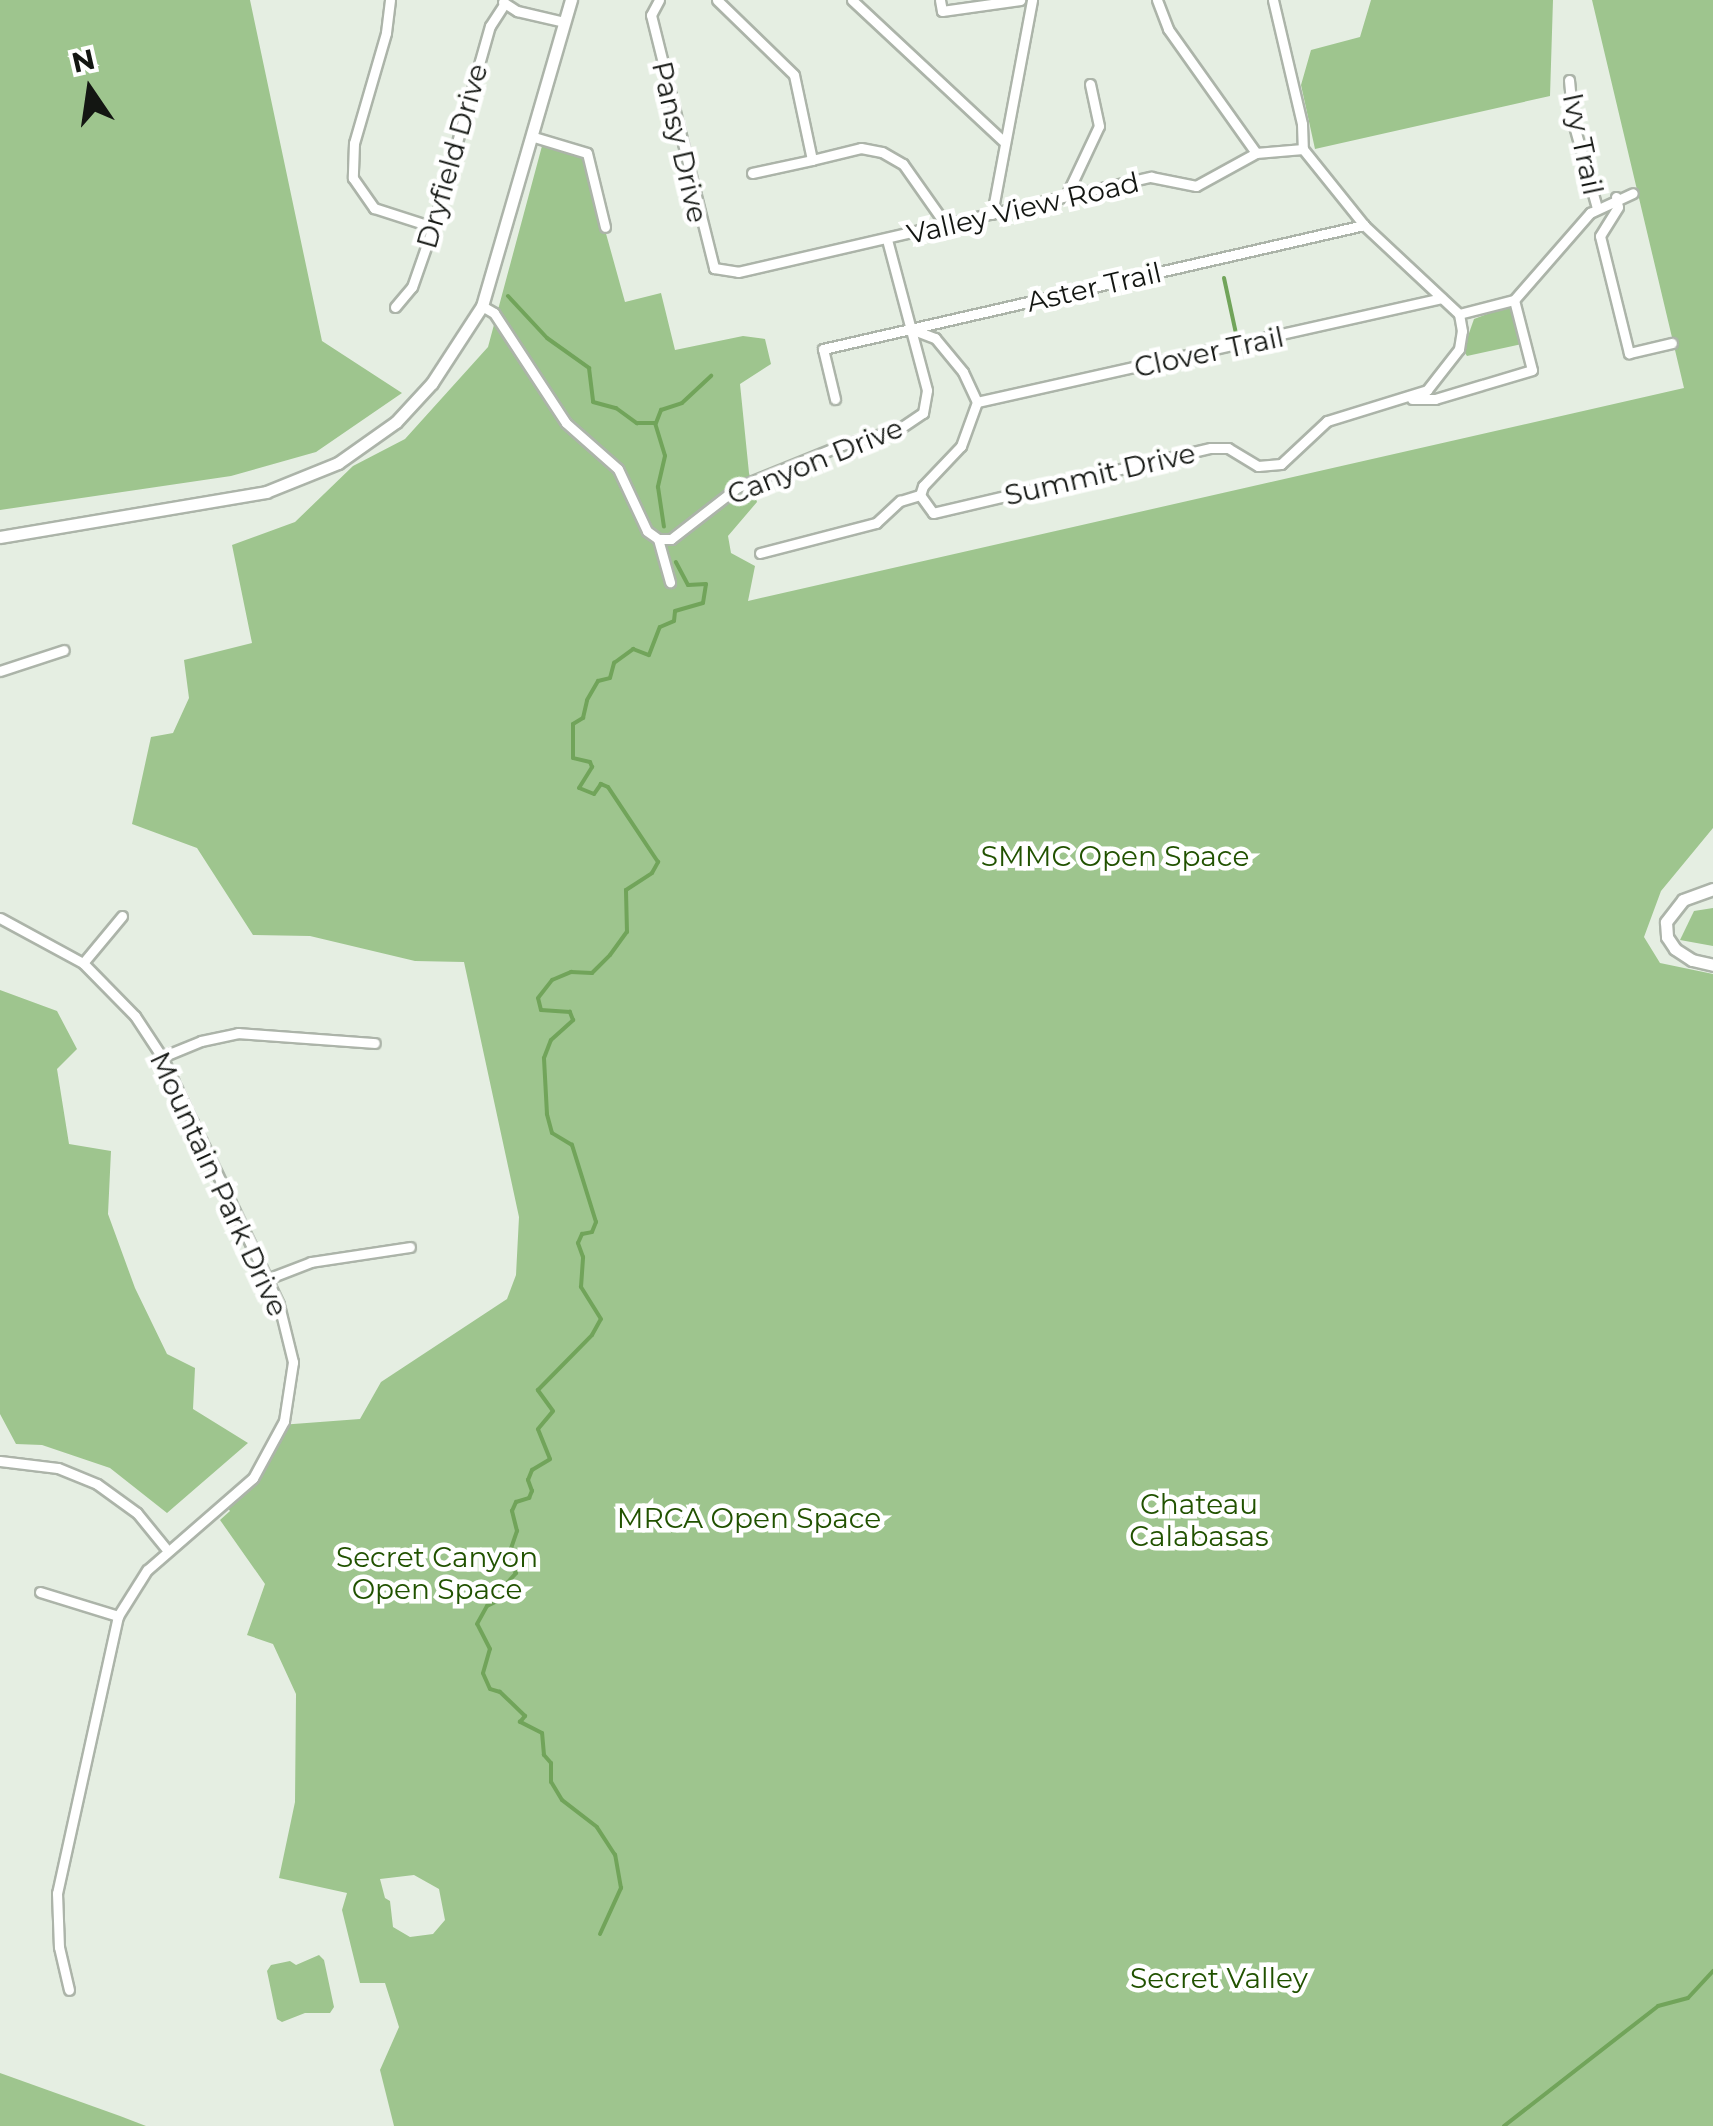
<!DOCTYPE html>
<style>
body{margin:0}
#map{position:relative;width:1713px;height:2126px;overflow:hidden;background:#e5eee2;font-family:Montserrat,sans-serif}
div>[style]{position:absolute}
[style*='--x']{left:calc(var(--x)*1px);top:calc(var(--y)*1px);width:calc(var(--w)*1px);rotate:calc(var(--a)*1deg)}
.green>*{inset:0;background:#9ec58e}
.stream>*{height:4px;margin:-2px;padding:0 2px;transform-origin:2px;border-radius:2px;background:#71a45a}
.roads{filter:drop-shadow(2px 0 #acb4a9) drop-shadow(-2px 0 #acb4a9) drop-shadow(0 2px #acb4a9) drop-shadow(0 -2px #acb4a9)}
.street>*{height:9px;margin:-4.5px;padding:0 4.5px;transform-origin:4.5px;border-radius:4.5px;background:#fff}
.secondary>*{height:11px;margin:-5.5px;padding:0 5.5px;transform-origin:5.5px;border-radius:5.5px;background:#fff}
span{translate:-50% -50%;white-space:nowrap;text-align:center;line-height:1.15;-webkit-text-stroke:9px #fff;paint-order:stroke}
.street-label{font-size:28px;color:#131612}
.park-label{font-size:28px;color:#215200}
.north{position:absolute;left:40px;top:40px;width:100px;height:100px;-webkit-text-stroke:8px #fff;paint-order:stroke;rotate:347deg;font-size:28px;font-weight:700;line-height:40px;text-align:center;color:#131612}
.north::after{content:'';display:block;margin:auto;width:35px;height:45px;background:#131612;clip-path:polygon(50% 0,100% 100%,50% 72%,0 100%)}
</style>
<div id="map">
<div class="green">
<i style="clip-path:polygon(0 0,250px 0,322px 341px,402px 393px,316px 452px,231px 476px,0 510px)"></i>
<i style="clip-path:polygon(1371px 0,1553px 0,1550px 96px,1315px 149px,1301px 85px,1311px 50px,1360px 37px)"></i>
<i style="clip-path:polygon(evenodd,1592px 0,1713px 0,1713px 828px,1661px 891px,1644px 937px,1660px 963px,1713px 974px,1713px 2126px,394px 2126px,380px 2070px,399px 2027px,385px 1983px,360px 1983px,342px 1910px,347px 1893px,279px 1878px,295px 1802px,296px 1694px,273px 1644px,247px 1635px,265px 1584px,220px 1520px,230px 1511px,224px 1503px,255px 1471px,280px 1425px,360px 1419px,381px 1382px,507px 1299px,516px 1275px,519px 1217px,464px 962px,415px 961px,310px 936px,253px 935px,197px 848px,132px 824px,151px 737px,173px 733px,189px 698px,184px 660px,252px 643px,232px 545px,295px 522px,353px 466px,405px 439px,488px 347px,542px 146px,585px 158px,625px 302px,661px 293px,675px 350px,743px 336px,765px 339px,771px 364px,740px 384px,749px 473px,757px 502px,728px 536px,731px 553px,755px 566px,748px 601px,1684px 388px,1592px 0,414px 1875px,439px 1889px,445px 1920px,433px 1934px,410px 1937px,393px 1927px,390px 1901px,385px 1898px,380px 1879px,414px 1875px)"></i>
<i style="clip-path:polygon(1508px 306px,1514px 310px,1522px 344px,1467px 356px,1463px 350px,1474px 319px)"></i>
<i style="clip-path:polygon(1713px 908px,1713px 946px,1680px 940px,1694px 911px)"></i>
<i style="clip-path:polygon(0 990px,57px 1011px,77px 1049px,57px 1069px,69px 1144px,111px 1151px,108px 1214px,135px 1288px,167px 1354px,195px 1368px,193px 1409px,248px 1443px,167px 1513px,110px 1468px,42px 1445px,16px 1444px,0 1414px)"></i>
<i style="clip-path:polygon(319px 1955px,324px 1960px,334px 2007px,330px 2013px,305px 2013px,282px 2022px,277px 2019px,267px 1971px,271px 1965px,290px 1961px,296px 1965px)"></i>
<i style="clip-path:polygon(0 2073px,120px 2116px,146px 2126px,0 2126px)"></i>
</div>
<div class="stream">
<i style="--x:1224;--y:278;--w:61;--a:77.8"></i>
<i style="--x:508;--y:296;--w:57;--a:47.1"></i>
<i style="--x:547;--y:338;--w:52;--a:35.5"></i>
<i style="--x:589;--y:368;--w:34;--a:83"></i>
<i style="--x:593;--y:402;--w:24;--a:15"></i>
<i style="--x:616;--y:408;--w:26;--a:36"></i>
<i style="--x:637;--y:423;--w:18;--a:0"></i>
<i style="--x:655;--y:423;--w:34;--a:73"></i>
<i style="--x:665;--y:456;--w:32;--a:103"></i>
<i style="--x:658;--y:487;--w:40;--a:81.5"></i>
<i style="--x:656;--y:423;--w:14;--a:-69"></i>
<i style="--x:661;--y:410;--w:22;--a:-18"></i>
<i style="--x:682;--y:403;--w:40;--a:-43"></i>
<i style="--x:600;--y:1934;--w:51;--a:-65.5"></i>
<i style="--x:621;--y:1888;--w:34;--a:-100"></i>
<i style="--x:615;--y:1855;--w:33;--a:-123"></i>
<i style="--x:597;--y:1827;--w:44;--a:-142.4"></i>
<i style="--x:562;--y:1800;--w:21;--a:-121"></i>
<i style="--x:551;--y:1782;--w:19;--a:-90"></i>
<i style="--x:551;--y:1763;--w:11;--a:-131"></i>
<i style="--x:544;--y:1755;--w:22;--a:-95"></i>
<i style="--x:542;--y:1733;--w:25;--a:-153"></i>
<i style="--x:520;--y:1722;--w:8;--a:-50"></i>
<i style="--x:525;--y:1716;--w:35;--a:-136"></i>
<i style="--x:500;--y:1692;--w:10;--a:-163"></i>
<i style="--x:490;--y:1689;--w:17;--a:-114"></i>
<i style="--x:483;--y:1673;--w:25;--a:-74"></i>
<i style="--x:490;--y:1649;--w:28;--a:-117"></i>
<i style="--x:477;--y:1624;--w:21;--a:-61"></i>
<i style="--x:487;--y:1606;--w:25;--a:-26"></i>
<i style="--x:510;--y:1595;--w:13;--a:-99"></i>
<i style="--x:508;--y:1582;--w:12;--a:-48"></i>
<i style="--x:516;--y:1573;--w:16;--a:-125"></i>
<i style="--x:507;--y:1560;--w:31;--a:-71"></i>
<i style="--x:517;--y:1531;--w:21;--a:-104"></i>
<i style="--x:512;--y:1511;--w:10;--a:-66"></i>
<i style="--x:516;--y:1502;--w:14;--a:-17"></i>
<i style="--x:529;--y:1498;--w:8;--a:-67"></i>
<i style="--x:532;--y:1491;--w:12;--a:-110"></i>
<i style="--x:528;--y:1480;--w:11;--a:-68"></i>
<i style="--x:532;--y:1470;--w:21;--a:-31"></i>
<i style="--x:550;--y:1459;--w:32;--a:-112"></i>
<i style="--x:538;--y:1429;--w:23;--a:-50"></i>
<i style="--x:553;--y:1411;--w:26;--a:-126"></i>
<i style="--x:538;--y:1390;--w:77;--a:-45.5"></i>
<i style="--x:592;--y:1335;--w:18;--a:-61"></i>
<i style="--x:601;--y:1319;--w:38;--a:-122"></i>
<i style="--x:581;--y:1287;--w:30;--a:-86"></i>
<i style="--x:583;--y:1257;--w:15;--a:-110"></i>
<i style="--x:578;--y:1243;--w:10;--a:-66"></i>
<i style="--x:582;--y:1234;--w:10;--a:-11"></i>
<i style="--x:592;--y:1232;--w:11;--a:-68"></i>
<i style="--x:596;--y:1222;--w:81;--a:-107.3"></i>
<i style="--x:572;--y:1145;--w:23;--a:-149"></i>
<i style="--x:552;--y:1133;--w:20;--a:-105"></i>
<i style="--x:547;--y:1114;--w:56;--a:-93.1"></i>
<i style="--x:544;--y:1058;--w:19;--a:-69"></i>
<i style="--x:551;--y:1040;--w:30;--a:-42"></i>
<i style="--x:573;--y:1020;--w:9;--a:-111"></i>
<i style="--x:570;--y:1012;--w:29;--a:-176"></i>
<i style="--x:541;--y:1010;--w:12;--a:-104"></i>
<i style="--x:538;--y:998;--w:23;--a:-52"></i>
<i style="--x:552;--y:980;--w:21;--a:-23"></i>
<i style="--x:571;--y:972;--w:21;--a:3"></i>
<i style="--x:592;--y:973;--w:25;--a:-45"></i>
<i style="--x:610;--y:955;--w:29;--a:-54"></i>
<i style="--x:627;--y:932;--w:42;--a:-91.4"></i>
<i style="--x:626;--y:890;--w:31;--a:-33"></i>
<i style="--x:652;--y:873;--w:13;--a:-61"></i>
<i style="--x:658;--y:862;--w:90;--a:-123.7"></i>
<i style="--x:608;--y:787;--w:8;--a:-157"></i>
<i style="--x:601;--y:784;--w:12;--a:125"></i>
<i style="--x:594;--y:794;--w:16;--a:-158"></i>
<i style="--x:579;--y:788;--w:25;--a:-58"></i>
<i style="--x:592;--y:767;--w:5;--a:-112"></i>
<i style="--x:590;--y:762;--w:17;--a:-167"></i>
<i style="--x:573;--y:758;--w:34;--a:-90"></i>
<i style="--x:573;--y:724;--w:12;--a:-31"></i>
<i style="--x:583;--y:718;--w:18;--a:-77"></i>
<i style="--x:587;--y:700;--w:22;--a:-60"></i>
<i style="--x:598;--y:681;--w:12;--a:-14"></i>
<i style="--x:610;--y:678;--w:16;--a:-75"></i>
<i style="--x:614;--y:663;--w:24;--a:-36"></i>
<i style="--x:633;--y:649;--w:17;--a:21"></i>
<i style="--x:649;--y:655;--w:30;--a:-69"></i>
<i style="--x:660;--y:627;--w:15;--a:-23"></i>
<i style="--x:674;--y:621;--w:10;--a:-84"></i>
<i style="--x:675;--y:611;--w:29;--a:-16"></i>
<i style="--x:703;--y:603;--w:19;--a:-81"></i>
<i style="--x:706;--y:584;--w:18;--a:177"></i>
<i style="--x:688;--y:585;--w:26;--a:-118"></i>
<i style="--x:1504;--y:2126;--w:195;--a:-37.9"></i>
<i style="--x:1658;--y:2006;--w:31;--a:-15"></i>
<i style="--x:1688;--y:1998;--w:37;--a:-47"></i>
</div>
<div class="roads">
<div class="street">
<i style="--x:390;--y:0;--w:33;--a:97"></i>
<i style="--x:386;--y:33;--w:115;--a:106.2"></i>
<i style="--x:354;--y:143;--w:35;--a:92"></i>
<i style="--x:353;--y:178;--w:37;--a:55"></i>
<i style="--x:374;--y:208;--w:62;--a:17.9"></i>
<i style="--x:659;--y:0;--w:17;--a:118"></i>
<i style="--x:651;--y:15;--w:261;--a:76"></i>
<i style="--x:714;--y:268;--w:24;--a:9"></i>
<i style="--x:738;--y:272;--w:424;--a:-13"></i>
<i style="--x:1151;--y:177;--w:46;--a:11.3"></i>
<i style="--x:1196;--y:186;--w:68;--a:-28.8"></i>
<i style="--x:1256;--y:153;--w:47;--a:-4.9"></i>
<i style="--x:717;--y:0;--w:107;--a:44.2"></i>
<i style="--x:794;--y:75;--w:87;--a:78"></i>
<i style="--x:812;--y:160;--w:50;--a:-13.8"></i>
<i style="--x:861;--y:148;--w:21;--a:11"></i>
<i style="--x:882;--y:152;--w:24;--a:30"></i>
<i style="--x:903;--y:164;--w:75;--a:54.8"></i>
<i style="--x:852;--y:0;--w:207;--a:43"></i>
<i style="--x:940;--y:0;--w:11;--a:80"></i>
<i style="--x:942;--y:11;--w:79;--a:-8"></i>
<i style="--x:1157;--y:0;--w:31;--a:69"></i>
<i style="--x:1168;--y:29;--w:152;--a:54.6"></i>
<i style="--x:1273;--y:0;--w:127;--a:76.8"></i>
<i style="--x:1302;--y:124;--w:25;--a:88"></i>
<i style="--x:503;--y:2;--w:17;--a:33"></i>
<i style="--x:517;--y:11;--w:48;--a:13.2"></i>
<i style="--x:1569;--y:80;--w:42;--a:84.6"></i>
<i style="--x:1573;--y:122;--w:89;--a:74.4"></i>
<i style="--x:534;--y:137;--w:55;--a:16.8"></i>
<i style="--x:587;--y:153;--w:76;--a:76.3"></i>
<i style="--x:752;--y:173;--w:61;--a:-12.2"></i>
<i style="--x:1066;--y:196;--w:77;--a:-64.8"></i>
<i style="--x:1099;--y:126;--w:43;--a:-102.1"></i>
<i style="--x:1616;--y:197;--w:10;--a:79"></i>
<i style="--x:1618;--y:207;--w:34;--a:122"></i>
<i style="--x:1600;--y:236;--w:121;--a:76.1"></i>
<i style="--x:1629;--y:353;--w:44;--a:-13.1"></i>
<i style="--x:992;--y:214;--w:218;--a:-79.4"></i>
<i style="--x:482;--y:306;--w:14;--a:30"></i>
<i style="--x:494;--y:313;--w:131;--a:56.8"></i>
<i style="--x:566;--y:423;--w:69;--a:41.5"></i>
<i style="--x:618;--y:469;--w:68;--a:64.9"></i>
<i style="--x:647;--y:531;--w:14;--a:36"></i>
<i style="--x:658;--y:539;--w:13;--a:0"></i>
<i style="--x:671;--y:539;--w:85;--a:-37.8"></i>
<i style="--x:738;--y:487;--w:112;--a:-22"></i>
<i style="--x:842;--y:445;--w:59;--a:-15.7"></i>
<i style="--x:899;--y:429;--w:29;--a:-34"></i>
<i style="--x:923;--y:413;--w:23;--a:-80"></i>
<i style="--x:927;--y:390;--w:155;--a:-104.9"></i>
<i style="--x:395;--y:307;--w:26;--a:-50"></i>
<i style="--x:412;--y:287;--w:64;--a:-70.7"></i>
<i style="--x:433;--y:227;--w:209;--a:-74.2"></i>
<i style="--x:490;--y:26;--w:27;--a:-57"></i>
<i style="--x:1459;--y:314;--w:57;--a:-14.3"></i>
<i style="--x:1514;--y:300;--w:116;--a:-48.9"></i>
<i style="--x:1590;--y:213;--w:47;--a:-24.9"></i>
<i style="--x:911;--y:329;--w:26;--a:21"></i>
<i style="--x:935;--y:338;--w:44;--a:50.5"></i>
<i style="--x:963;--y:372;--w:33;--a:65"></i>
<i style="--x:977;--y:402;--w:47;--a:110"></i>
<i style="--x:961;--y:446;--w:55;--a:133.5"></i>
<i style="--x:923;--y:486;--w:9;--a:108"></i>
<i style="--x:920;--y:495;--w:22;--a:54"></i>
<i style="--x:933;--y:513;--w:285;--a:-13.2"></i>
<i style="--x:1211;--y:448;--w:17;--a:0"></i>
<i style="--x:1228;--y:448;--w:35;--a:31"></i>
<i style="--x:1258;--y:466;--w:23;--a:-5"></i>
<i style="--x:1281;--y:464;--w:63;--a:-43.1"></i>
<i style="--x:1327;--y:421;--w:105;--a:-17.2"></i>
<i style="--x:1427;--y:390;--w:52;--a:-52"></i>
<i style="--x:1459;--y:349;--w:18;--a:-81"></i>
<i style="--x:1462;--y:331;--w:17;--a:-100"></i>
<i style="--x:1459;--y:314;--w:130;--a:-136.9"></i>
<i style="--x:1364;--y:225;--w:97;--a:-128.8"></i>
<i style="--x:835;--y:399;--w:51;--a:-103.5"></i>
<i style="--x:823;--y:349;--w:555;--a:-12.91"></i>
<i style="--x:1412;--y:399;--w:23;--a:0"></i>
<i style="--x:1435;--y:399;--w:101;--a:-16.6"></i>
<i style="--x:1532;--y:370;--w:72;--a:-104.4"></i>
<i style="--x:977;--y:402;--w:476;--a:-12.6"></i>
<i style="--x:658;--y:539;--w:45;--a:74.4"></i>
<i style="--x:760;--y:553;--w:120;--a:-14.5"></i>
<i style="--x:876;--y:523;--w:33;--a:-43"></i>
<i style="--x:900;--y:501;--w:21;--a:-17"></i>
<i style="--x:0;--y:671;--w:67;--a:-18.2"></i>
<i style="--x:0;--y:918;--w:94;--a:28.5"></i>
<i style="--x:83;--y:963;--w:74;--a:45.5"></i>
<i style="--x:135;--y:1016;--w:49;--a:56.6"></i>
<i style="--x:162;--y:1057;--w:274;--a:64.7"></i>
<i style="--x:279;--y:1305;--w:59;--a:76.2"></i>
<i style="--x:293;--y:1362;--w:60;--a:98.7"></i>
<i style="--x:284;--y:1421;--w:65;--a:118.5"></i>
<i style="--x:253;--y:1478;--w:140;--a:139"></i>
<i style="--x:147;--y:1570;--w:54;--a:122.2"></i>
<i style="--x:118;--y:1616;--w:284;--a:102.4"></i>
<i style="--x:57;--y:1893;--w:54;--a:87.9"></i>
<i style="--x:59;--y:1947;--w:44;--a:76.9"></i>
<i style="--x:83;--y:963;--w:61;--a:-50.3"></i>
<i style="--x:162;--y:1057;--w:42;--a:-22.3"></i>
<i style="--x:201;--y:1041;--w:38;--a:-12"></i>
<i style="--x:238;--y:1033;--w:137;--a:4.2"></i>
<i style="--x:267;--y:1279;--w:47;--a:-21.1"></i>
<i style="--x:311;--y:1262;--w:100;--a:-8.6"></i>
<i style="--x:0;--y:1461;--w:58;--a:6.9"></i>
<i style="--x:58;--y:1468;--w:42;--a:22.3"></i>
<i style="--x:97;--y:1484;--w:49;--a:35.9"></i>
<i style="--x:137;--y:1513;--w:49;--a:50.8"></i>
<i style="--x:40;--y:1592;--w:82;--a:17.1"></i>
</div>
<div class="secondary">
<i style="--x:0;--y:537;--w:270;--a:-9.6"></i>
<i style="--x:266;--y:492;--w:78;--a:-21.9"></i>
<i style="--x:338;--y:463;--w:71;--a:-35.3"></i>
<i style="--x:396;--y:422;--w:53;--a:-47.3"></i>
<i style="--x:432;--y:383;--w:92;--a:-57"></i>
<i style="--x:482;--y:306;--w:319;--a:-73.8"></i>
<i style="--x:1713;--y:889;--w:32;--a:160"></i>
<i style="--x:1683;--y:900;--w:28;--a:128"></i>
<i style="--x:1666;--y:922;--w:15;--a:86"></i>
<i style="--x:1667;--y:937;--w:14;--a:56"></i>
<i style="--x:1675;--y:949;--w:20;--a:33"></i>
<i style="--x:1692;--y:960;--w:22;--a:13"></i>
</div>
</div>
<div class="street-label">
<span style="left:680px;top:142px;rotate:77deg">Pansy Drive</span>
<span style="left:1583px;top:144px;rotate:78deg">Ivy Trail</span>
<span style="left:452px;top:156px;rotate:-74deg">Dryfield Drive</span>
<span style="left:1023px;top:208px;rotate:-13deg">Valley View Road</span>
<span style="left:1094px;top:287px;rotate:-13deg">Aster Trail</span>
<span style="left:1209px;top:352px;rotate:-12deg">Clover Trail</span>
<span style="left:815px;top:461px;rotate:-22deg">Canyon Drive</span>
<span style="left:1100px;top:474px;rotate:-13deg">Summit Drive</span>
<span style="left:219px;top:1184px;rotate:65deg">Mountain Park Drive</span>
</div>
<div class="park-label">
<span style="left:1115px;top:856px">SMMC Open Space</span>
<span style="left:1199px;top:1520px">Chateau<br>Calabasas</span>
<span style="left:749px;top:1518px">MRCA Open Space</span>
<span style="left:437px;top:1573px">Secret Canyon<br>Open Space</span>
<span style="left:1219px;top:1978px">Secret Valley</span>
</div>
<div class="north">N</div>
</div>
